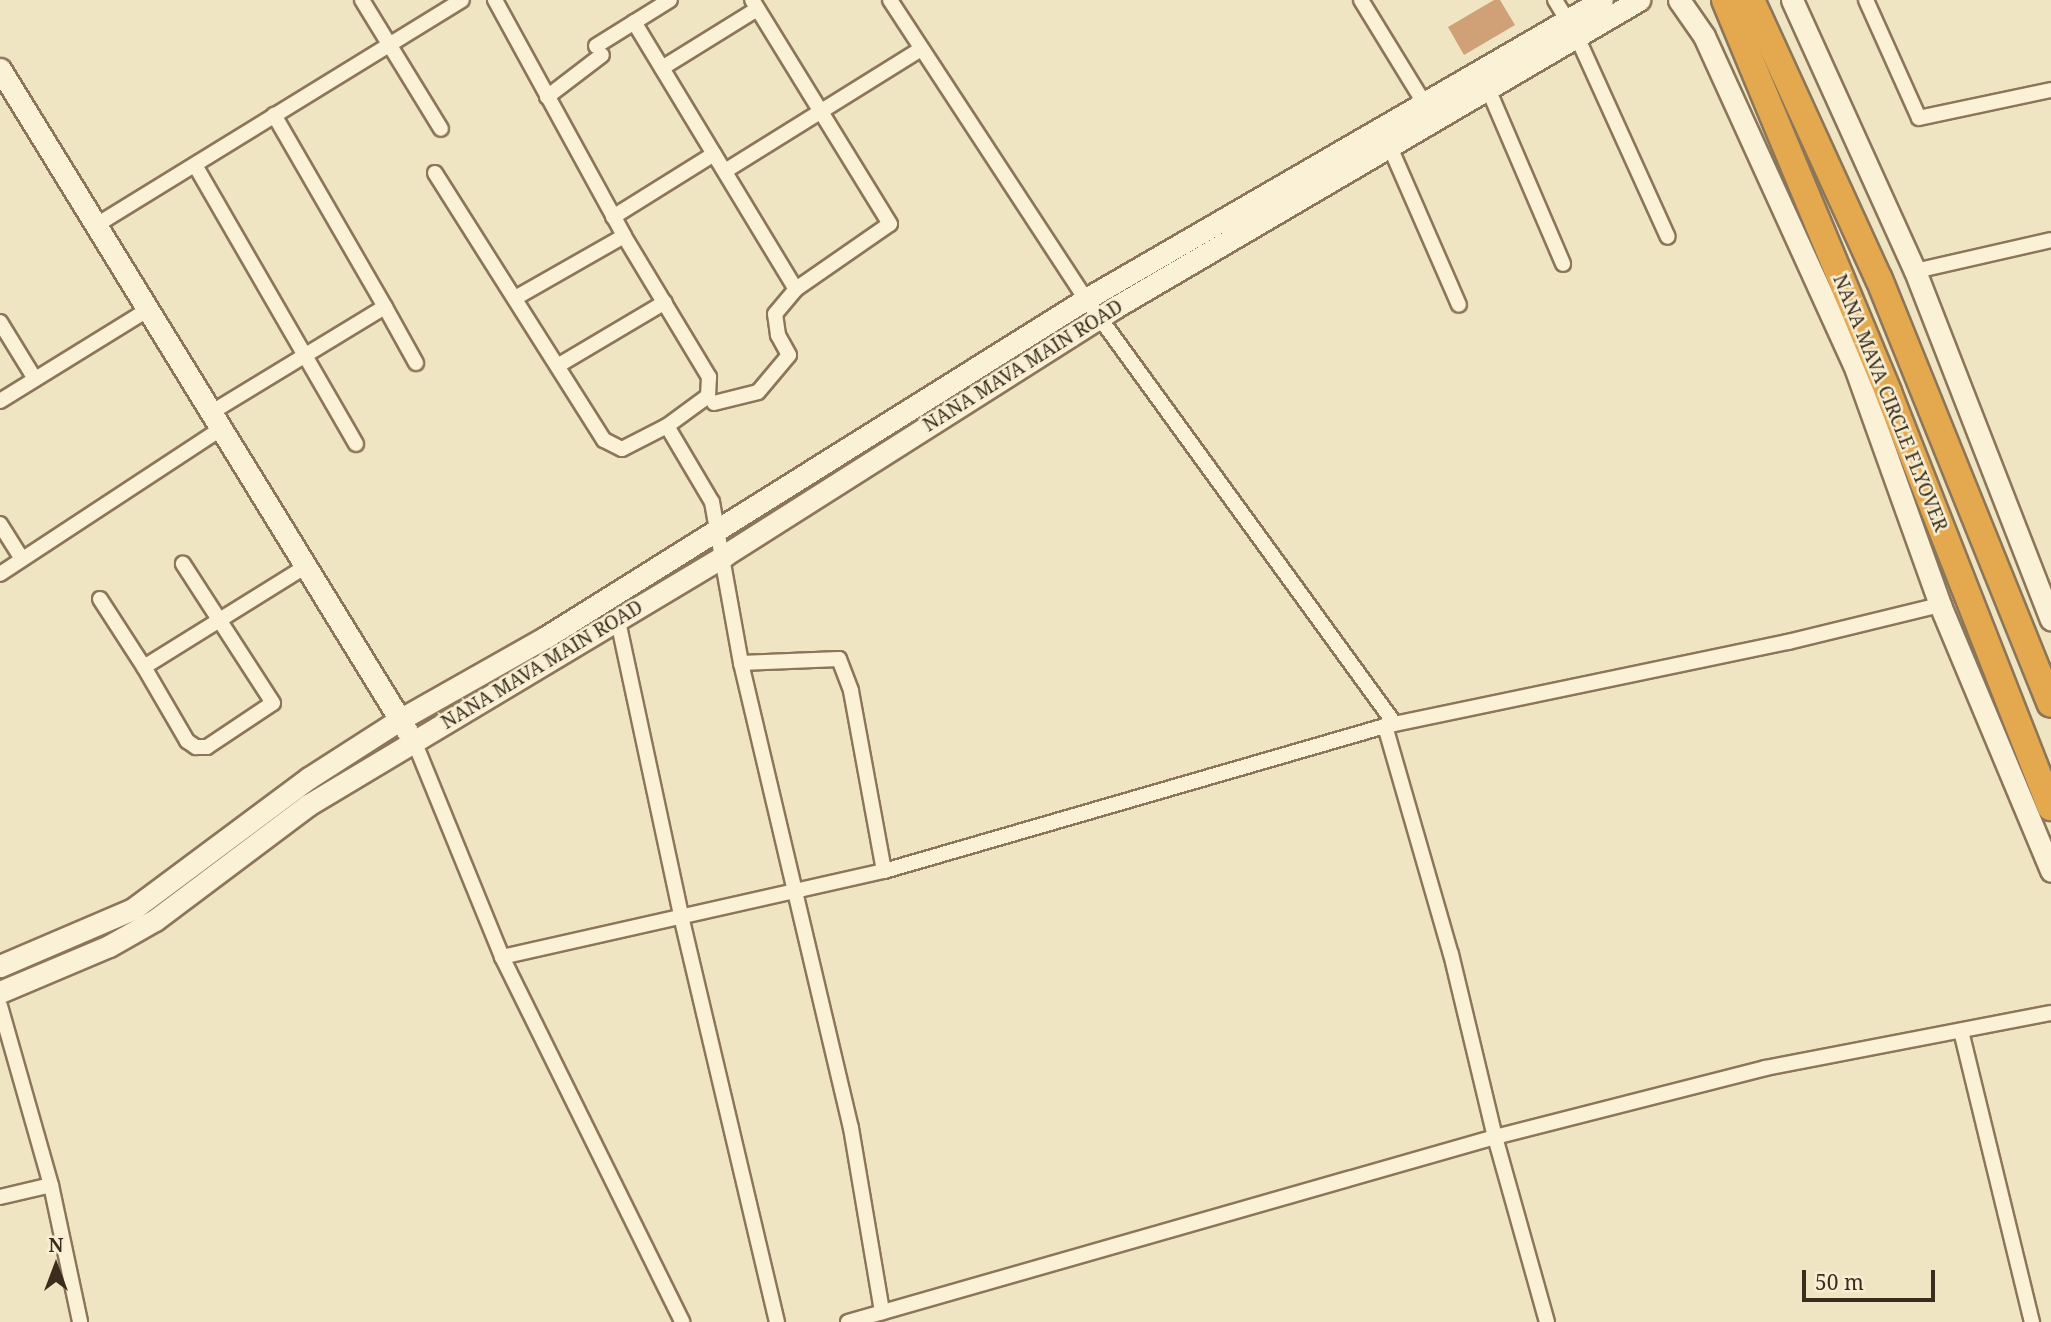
<!DOCTYPE html>
<style>
body{margin:0}
#map{position:relative;width:2051px;height:1322px;overflow:hidden;background:#f0e5c3;font-family:"Noto Serif",serif}
div>[style]{position:absolute}
[style*='--x']{left:calc(var(--x)*1px);top:calc(var(--y)*1px);width:calc(var(--w)*1px);rotate:calc(var(--a)*1deg)}
.building>*{inset:0;background:#d0a077}
.roads{filter:drop-shadow(2px 0 #8c7659) drop-shadow(-2px 0 #8c7659) drop-shadow(0 2px #8c7659) drop-shadow(0 -2px #8c7659)}
.street>*{height:14px;margin:-7px;padding:0 7px;transform-origin:7px;border-radius:7px;background:#faf1d7}
.secondary>*{height:21px;margin:-10.5px;padding:0 10.5px;transform-origin:10.5px;border-radius:10.5px;background:#faf1d7}
.highway>*{height:26px;margin:-13px;padding:0 13px;transform-origin:13px;border-radius:13px;background:#e4a94f}
span{translate:-50% -50%;white-space:nowrap;text-align:center;line-height:1.15;-webkit-text-stroke:5px #f7eed3;paint-order:stroke}
.street-label{font-size:19px;color:#3b2d1d}
.north{position:absolute;left:21px;top:1231px;width:70px;height:70px;-webkit-text-stroke:5px #f7eed3;paint-order:stroke;rotate:0deg;font-size:19px;font-weight:700;line-height:28px;text-align:center;color:#3b2d1d}
.north::after{content:'';display:block;margin:auto;width:24px;height:32px;background:#3b2d1d;clip-path:polygon(50% 0,100% 100%,50% 72%,0 100%)}
.scale{position:absolute;left:1802px;top:1270px;width:133px;height:32px;box-sizing:border-box;border:4px solid #3b2d1d;border-top:0;padding-left:9px;font-size:21px;line-height:24px;white-space:nowrap;color:#3b2d1d;-webkit-text-stroke:5px #f7eed3;paint-order:stroke}
</style>
<div id="map">
<div class="building">
<i style="clip-path:polygon(1494px 0,1500px 0,1515px 25px,1464px 55px,1448px 27px)"></i>
</div>
<div class="roads">
<div class="street">
<i style="--x:362;--y:0;--w:151;--a:58.5"></i>
<i style="--x:495;--y:0;--w:269;--a:61.3"></i>
<i style="--x:624;--y:236;--w:123;--a:150.3"></i>
<i style="--x:890;--y:0;--w:358;--a:56.8"></i>
<i style="--x:1086;--y:299;--w:525;--a:53.98"></i>
<i style="--x:1361;--y:0;--w:119;--a:58.5"></i>
<i style="--x:1555;--y:0;--w:23;--a:59"></i>
<i style="--x:1866;--y:0;--w:129;--a:65.8"></i>
<i style="--x:1919;--y:118;--w:135;--a:-12"></i>
<i style="--x:634;--y:22;--w:312;--a:58.8"></i>
<i style="--x:1578;--y:39;--w:217;--a:65.6"></i>
<i style="--x:596;--y:46;--w:87;--a:-31.9"></i>
<i style="--x:662;--y:68;--w:112;--a:-31.8"></i>
<i style="--x:1489;--y:91;--w:188;--a:66.8"></i>
<i style="--x:547;--y:97;--w:69;--a:-37.4"></i>
<i style="--x:1390;--y:147;--w:172;--a:66.4"></i>
<i style="--x:195;--y:165;--w:322;--a:60"></i>
<i style="--x:725;--y:171;--w:231;--a:-31.9"></i>
<i style="--x:435;--y:173;--w:316;--a:57.7"></i>
<i style="--x:604;--y:440;--w:20;--a:27"></i>
<i style="--x:622;--y:449;--w:51;--a:-27.1"></i>
<i style="--x:667;--y:426;--w:88;--a:59.4"></i>
<i style="--x:712;--y:502;--w:164;--a:79.8"></i>
<i style="--x:741;--y:663;--w:478;--a:76.7"></i>
<i style="--x:851;--y:1128;--w:187;--a:80.4"></i>
<i style="--x:613;--y:217;--w:119;--a:-32"></i>
<i style="--x:98;--y:224;--w:427;--a:-31.6"></i>
<i style="--x:624;--y:236;--w:165;--a:58.9"></i>
<i style="--x:709;--y:377;--w:19;--a:93"></i>
<i style="--x:708;--y:396;--w:51;--a:143.8"></i>
<i style="--x:1915;--y:271;--w:139;--a:-12.8"></i>
<i style="--x:385;--y:307;--w:64;--a:61"></i>
<i style="--x:0;--y:322;--w:67;--a:58.4"></i>
<i style="--x:559;--y:365;--w:123;--a:-30.7"></i>
<i style="--x:0;--y:401;--w:175;--a:-31.7"></i>
<i style="--x:714;--y:403;--w:45;--a:-14"></i>
<i style="--x:758;--y:392;--w:48;--a:-50"></i>
<i style="--x:789;--y:355;--w:23;--a:-119"></i>
<i style="--x:778;--y:335;--w:21;--a:-98"></i>
<i style="--x:775;--y:314;--w:33;--a:-50"></i>
<i style="--x:796;--y:289;--w:114;--a:-34.7"></i>
<i style="--x:890;--y:224;--w:263;--a:-121.6"></i>
<i style="--x:212;--y:412;--w:202;--a:-31.3"></i>
<i style="--x:385;--y:307;--w:222;--a:-120"></i>
<i style="--x:0;--y:524;--w:41;--a:57.8"></i>
<i style="--x:0;--y:574;--w:266;--a:-33.3"></i>
<i style="--x:100;--y:599;--w:81;--a:57.1"></i>
<i style="--x:144;--y:667;--w:191;--a:-31.9"></i>
<i style="--x:618;--y:621;--w:302;--a:77.9"></i>
<i style="--x:681;--y:916;--w:417;--a:76.7"></i>
<i style="--x:741;--y:663;--w:98;--a:-2.3"></i>
<i style="--x:839;--y:659;--w:34;--a:69"></i>
<i style="--x:851;--y:691;--w:183;--a:79.6"></i>
<i style="--x:144;--y:667;--w:86;--a:59.8"></i>
<i style="--x:187;--y:741;--w:11;--a:34"></i>
<i style="--x:196;--y:747;--w:11;--a:0"></i>
<i style="--x:207;--y:747;--w:79;--a:-33.7"></i>
<i style="--x:273;--y:703;--w:166;--a:-122.9"></i>
<i style="--x:1385;--y:726;--w:237;--a:73.9"></i>
<i style="--x:1451;--y:954;--w:188;--a:76.5"></i>
<i style="--x:1495;--y:1137;--w:192;--a:74.3"></i>
<i style="--x:414;--y:741;--w:233;--a:67.8"></i>
<i style="--x:502;--y:957;--w:407;--a:63.7"></i>
<i style="--x:502;--y:957;--w:392;--a:-12.7"></i>
<i style="--x:884;--y:871;--w:522;--a:-16.14"></i>
<i style="--x:1385;--y:726;--w:412;--a:-11.8"></i>
<i style="--x:1788;--y:642;--w:156;--a:-13.7"></i>
<i style="--x:0;--y:1006;--w:186;--a:74.1"></i>
<i style="--x:51;--y:1185;--w:140;--a:78"></i>
<i style="--x:1961;--y:1031;--w:300;--a:76.3"></i>
<i style="--x:0;--y:1197;--w:52;--a:-13.2"></i>
<i style="--x:848;--y:1322;--w:673;--a:-15.96"></i>
<i style="--x:1495;--y:1137;--w:279;--a:-14.3"></i>
<i style="--x:1765;--y:1068;--w:291;--a:-10.9"></i>
</div>
<div class="secondary">
<i style="--x:1679;--y:0;--w:44;--a:55.2"></i>
<i style="--x:1704;--y:36;--w:367;--a:65.5"></i>
<i style="--x:1856;--y:370;--w:250;--a:70.3"></i>
<i style="--x:1940;--y:605;--w:288;--a:67.3"></i>
<i style="--x:1792;--y:0;--w:298;--a:65.6"></i>
<i style="--x:1915;--y:271;--w:374;--a:68.7"></i>
<i style="--x:0;--y:69;--w:777;--a:58.42"></i>
<i style="--x:0;--y:966;--w:145;--a:-23.2"></i>
<i style="--x:133;--y:909;--w:219;--a:-36.7"></i>
<i style="--x:309;--y:778;--w:109;--a:-32.7"></i>
<i style="--x:401;--y:719;--w:167;--a:-29.5"></i>
<i style="--x:546;--y:637;--w:637;--a:-32.04"></i>
<i style="--x:1086;--y:299;--w:596;--a:-30.09"></i>
<i style="--x:0;--y:992;--w:118;--a:-22.9"></i>
<i style="--x:109;--y:946;--w:53;--a:-29.5"></i>
<i style="--x:155;--y:920;--w:191;--a:-36.9"></i>
<i style="--x:308;--y:805;--w:486;--a:-30.9"></i>
<i style="--x:725;--y:555;--w:461;--a:-32.4"></i>
<i style="--x:1114;--y:308;--w:609;--a:-30.4"></i>
</div>
<div class="highway">
<i style="--x:1725;--y:0;--w:425;--a:67.4"></i>
<i style="--x:1888;--y:392;--w:446;--a:68.6"></i>
<i style="--x:1751;--y:0;--w:307;--a:65.4"></i>
<i style="--x:1879;--y:279;--w:458;--a:68"></i>
</div>
</div>
<div class="street-label">
<span style="left:1023px;top:366px;rotate:-32deg">NANA MAVA MAIN ROAD</span>
<span style="left:1890px;top:403px;rotate:68deg">NANA MAVA CIRCLE FLYOVER</span>
<span style="left:542px;top:665px;rotate:-31deg">NANA MAVA MAIN ROAD</span>
</div>
<div class="north">N</div>
<div class="scale">50 m</div>
</div>
